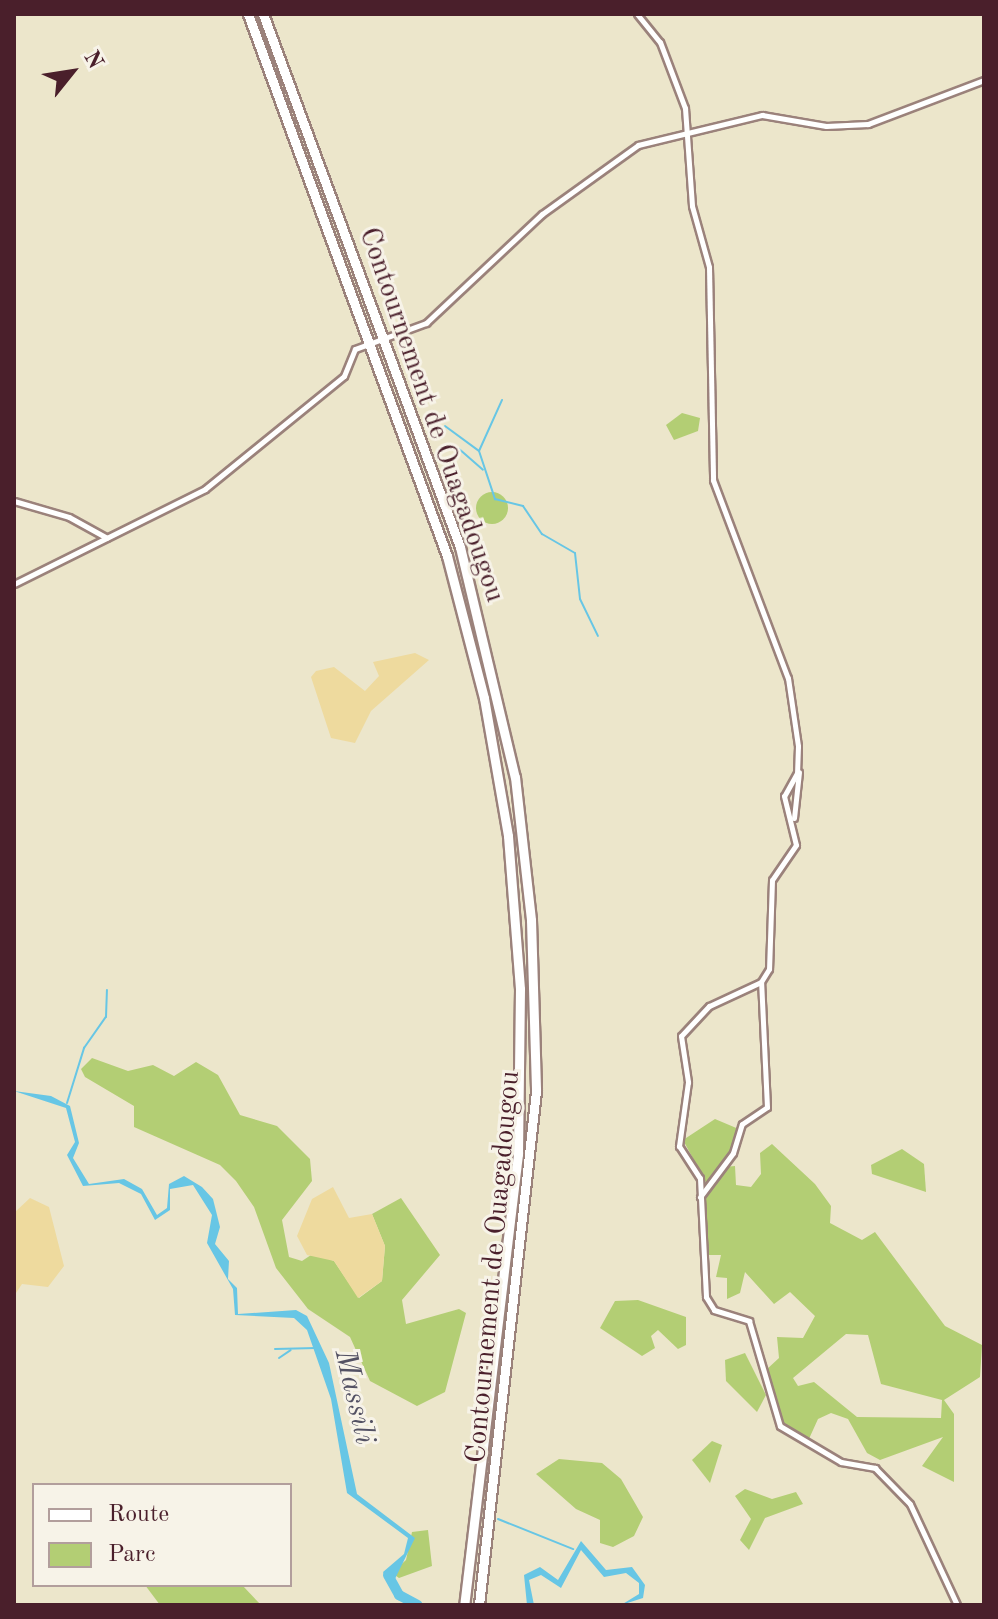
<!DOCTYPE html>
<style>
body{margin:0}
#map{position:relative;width:998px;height:1619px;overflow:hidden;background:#ece6cb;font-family:"Old Standard TT",serif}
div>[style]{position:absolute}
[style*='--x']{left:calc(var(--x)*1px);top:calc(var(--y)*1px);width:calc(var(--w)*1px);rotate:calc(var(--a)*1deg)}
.green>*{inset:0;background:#b3ce74}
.round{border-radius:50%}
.sand>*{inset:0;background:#eeda9e}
.water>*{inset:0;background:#67c6e5}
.stream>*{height:2px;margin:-1px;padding:0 1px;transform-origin:1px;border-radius:1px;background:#67c6e5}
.river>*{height:10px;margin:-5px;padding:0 5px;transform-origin:5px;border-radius:5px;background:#67c6e5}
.roads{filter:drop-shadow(2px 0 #9b827b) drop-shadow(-2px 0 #9b827b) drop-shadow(0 2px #9b827b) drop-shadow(0 -2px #9b827b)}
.street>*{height:5px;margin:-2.5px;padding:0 2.5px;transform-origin:2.5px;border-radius:2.5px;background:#fff}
.highway>*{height:9px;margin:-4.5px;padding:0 4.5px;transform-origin:4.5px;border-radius:4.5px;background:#fff}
span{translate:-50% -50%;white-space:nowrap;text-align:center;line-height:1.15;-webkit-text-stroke:6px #f7f3e8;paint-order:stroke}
.street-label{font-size:28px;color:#4a1f2b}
.water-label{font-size:30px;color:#535163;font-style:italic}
.frame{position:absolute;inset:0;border:16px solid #4a1f2b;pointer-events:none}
.legend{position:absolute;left:32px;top:1483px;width:260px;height:104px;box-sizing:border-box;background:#f7f3e8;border:2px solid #b29e9c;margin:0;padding:10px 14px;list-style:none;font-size:24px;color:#4a1f2b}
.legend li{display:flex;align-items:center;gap:16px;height:40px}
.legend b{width:40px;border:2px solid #b29e9c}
.north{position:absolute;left:32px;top:32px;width:80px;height:80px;-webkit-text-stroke:6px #f7f3e8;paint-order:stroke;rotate:60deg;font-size:22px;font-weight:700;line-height:32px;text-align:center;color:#4a1f2b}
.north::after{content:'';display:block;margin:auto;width:28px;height:36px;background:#4a1f2b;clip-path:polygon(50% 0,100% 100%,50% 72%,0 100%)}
</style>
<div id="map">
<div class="green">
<i style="clip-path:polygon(682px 413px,700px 418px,698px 431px,674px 440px,666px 425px)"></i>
<i class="round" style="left:476px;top:492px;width:32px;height:32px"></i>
<i style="clip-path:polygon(92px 1058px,128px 1071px,153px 1065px,174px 1076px,196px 1062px,218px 1075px,240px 1115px,277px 1126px,310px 1159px,312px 1181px,282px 1220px,289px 1257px,302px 1261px,314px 1253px,334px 1261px,359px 1298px,382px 1281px,385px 1246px,372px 1214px,401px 1198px,440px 1255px,402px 1300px,406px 1324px,459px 1309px,466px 1313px,445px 1392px,417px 1406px,370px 1381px,350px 1337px,308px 1309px,276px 1268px,254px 1207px,236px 1181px,220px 1165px,134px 1127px,134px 1106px,85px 1077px,81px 1069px)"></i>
<i style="clip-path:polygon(evenodd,715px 1119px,741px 1130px,725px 1167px,735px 1166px,736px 1185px,751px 1187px,761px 1174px,760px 1153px,772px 1144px,815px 1184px,831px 1206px,830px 1223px,862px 1240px,875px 1232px,945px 1326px,982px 1345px,980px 1377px,944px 1400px,954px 1414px,954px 1482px,922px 1466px,943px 1437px,880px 1460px,867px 1453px,848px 1419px,831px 1413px,818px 1419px,808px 1441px,784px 1423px,766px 1370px,779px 1358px,777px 1337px,803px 1338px,815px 1316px,790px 1292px,774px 1304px,745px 1272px,740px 1293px,727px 1299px,727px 1278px,716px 1277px,721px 1255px,705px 1255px,698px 1214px,710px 1190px,683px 1140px,715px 1119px,846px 1334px,868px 1335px,881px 1384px,942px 1400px,941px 1418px,857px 1417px,814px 1382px,798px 1386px,793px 1378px,846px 1334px)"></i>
<i style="clip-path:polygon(902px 1149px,924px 1164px,926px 1192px,872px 1174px,871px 1165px)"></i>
<i style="clip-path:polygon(638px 1300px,686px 1317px,686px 1345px,678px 1349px,658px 1330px,651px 1336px,655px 1348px,642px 1356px,600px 1328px,615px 1301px)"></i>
<i style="clip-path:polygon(745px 1353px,766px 1395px,757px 1412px,726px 1381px,725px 1360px)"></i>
<i style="clip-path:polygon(712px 1441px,722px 1445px,710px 1483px,692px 1460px)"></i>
<i style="clip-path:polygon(559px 1459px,602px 1463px,621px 1479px,643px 1517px,634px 1536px,613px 1547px,600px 1543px,600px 1520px,576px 1509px,536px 1474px)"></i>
<i style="clip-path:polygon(745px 1489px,772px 1499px,796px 1492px,803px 1504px,765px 1518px,749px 1550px,740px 1540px,751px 1519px,735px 1496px)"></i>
<i style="clip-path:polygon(428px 1530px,432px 1566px,399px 1578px,392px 1573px,406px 1560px,412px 1532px)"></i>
<i style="clip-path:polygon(145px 1585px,242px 1585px,261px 1605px,160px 1605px)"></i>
</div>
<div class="sand">
<i style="clip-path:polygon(415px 653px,429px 660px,371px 711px,355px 743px,331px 738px,311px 677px,316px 671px,334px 667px,365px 691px,379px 676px,373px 662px)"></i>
<i style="clip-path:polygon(333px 1187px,349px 1218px,372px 1214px,385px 1246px,382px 1281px,358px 1298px,334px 1261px,307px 1255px,297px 1236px,312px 1199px)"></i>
<i style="clip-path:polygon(30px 1198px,49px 1207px,64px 1266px,48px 1287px,22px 1284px,14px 1296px,14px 1213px)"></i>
</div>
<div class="water">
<i style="clip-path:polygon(14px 1091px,51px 1096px,70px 1106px,79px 1143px,73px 1158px,89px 1184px,124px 1179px,142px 1189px,157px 1215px,167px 1208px,169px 1184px,184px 1176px,202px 1187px,213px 1199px,220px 1227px,215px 1244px,229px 1261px,228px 1279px,237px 1288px,238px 1314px,296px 1310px,307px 1316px,329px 1363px,357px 1494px,415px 1538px,391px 1587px,383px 1572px,404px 1554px,408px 1538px,347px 1493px,331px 1399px,307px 1330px,294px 1318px,235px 1315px,233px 1289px,207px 1243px,212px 1215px,193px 1185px,170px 1189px,170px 1210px,155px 1220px,141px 1194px,119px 1183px,83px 1186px,67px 1155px,75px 1142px,66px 1108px)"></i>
<i style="clip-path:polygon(581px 1541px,606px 1570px,632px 1567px,645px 1585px,643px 1598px,621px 1605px,639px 1594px,639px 1583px,626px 1573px,604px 1577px,581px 1550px,561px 1588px,541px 1575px,529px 1580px,534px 1605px,527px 1605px,524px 1575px,540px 1567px,558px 1580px)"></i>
</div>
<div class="stream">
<i style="--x:445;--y:426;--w:42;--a:36.3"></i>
<i style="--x:479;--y:451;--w:51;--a:71.6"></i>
<i style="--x:495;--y:499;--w:29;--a:14"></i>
<i style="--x:523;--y:506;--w:34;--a:56"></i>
<i style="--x:542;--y:534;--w:38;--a:30"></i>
<i style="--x:575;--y:553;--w:46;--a:83.8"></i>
<i style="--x:580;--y:599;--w:41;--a:64.1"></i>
<i style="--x:458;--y:448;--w:33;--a:41"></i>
<i style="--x:479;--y:451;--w:56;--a:-65.7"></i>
<i style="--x:67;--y:1103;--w:58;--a:-72.8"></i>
<i style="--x:84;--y:1048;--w:38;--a:-55"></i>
<i style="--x:106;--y:1017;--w:27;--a:-88"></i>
<i style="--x:275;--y:1349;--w:41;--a:-1.4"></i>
<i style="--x:279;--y:1358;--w:14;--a:-34"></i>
<i style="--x:498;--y:1519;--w:81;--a:21.8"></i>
</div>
<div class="river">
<i style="--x:388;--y:1575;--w:23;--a:61"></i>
<i style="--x:399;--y:1595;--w:21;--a:28"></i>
</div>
<div class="roads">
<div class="street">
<i style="--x:637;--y:14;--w:36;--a:51"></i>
<i style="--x:660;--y:42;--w:71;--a:69.3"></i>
<i style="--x:685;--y:108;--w:98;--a:85.9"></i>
<i style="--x:692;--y:206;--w:63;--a:74.4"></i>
<i style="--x:709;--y:267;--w:213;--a:88.9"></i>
<i style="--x:713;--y:480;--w:212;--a:69.3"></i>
<i style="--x:788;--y:678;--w:69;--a:81.6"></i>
<i style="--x:798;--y:746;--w:27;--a:92"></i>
<i style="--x:797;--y:773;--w:26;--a:119"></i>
<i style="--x:784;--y:796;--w:50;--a:76.2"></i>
<i style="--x:796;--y:845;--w:42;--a:124.4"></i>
<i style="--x:772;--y:880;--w:89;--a:91.9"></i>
<i style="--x:769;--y:969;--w:15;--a:122"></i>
<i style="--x:761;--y:982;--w:57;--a:155.2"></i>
<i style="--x:709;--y:1006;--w:41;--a:133"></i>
<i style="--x:681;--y:1036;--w:47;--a:81.3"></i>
<i style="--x:688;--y:1082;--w:65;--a:98"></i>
<i style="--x:679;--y:1146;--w:38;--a:57"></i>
<i style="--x:700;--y:1178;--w:119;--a:87.1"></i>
<i style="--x:706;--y:1297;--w:15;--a:58"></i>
<i style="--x:714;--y:1310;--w:37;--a:17"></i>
<i style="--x:749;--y:1321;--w:109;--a:73.6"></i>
<i style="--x:780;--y:1426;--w:71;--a:30.5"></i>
<i style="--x:841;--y:1462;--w:35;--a:10"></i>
<i style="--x:875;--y:1468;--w:50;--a:45.8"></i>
<i style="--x:910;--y:1504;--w:111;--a:65"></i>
<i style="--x:14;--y:501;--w:57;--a:16.2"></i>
<i style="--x:69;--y:517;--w:43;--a:28.9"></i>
<i style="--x:14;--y:584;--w:213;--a:-26.4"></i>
<i style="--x:205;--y:489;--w:179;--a:-39.1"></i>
<i style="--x:344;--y:376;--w:29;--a:-68"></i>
<i style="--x:355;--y:349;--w:76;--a:-20.1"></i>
<i style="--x:426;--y:323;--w:159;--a:-43.2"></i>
<i style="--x:542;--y:214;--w:118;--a:-35.7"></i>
<i style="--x:638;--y:145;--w:128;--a:-13.6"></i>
<i style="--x:762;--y:115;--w:65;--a:9.8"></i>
<i style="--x:826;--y:126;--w:42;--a:-2.7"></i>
<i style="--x:868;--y:124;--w:124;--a:-20.8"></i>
<i style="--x:794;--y:818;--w:46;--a:-83.8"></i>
<i style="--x:700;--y:1197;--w:55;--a:-53.1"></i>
<i style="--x:733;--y:1153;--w:30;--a:-73"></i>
<i style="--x:742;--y:1124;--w:30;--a:-34"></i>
<i style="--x:767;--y:1107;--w:125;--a:-92.7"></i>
</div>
<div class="highway">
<i style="--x:248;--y:14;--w:577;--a:69.84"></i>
<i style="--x:447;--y:556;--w:147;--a:75.4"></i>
<i style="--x:484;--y:698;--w:140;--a:80.1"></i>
<i style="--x:508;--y:836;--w:153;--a:85.5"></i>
<i style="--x:520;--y:989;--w:165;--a:90.7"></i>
<i style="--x:518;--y:1154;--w:454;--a:96.8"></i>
<i style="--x:263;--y:14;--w:568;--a:69.72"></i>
<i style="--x:460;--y:547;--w:236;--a:76.6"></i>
<i style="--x:515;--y:777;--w:144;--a:83.6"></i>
<i style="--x:531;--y:920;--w:171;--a:88.3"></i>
<i style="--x:536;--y:1091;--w:517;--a:96.33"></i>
</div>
</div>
<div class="street-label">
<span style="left:431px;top:415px;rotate:71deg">Contournement de Ouagadougou</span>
<span style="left:494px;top:1267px;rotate:-85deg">Contournement de Ouagadougou</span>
</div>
<div class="water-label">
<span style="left:354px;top:1397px;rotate:77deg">Massili</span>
</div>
<div class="frame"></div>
<ul class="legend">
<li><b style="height:10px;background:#fff"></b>Route</li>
<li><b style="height:22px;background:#b3ce74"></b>Parc</li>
</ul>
<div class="north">N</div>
</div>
